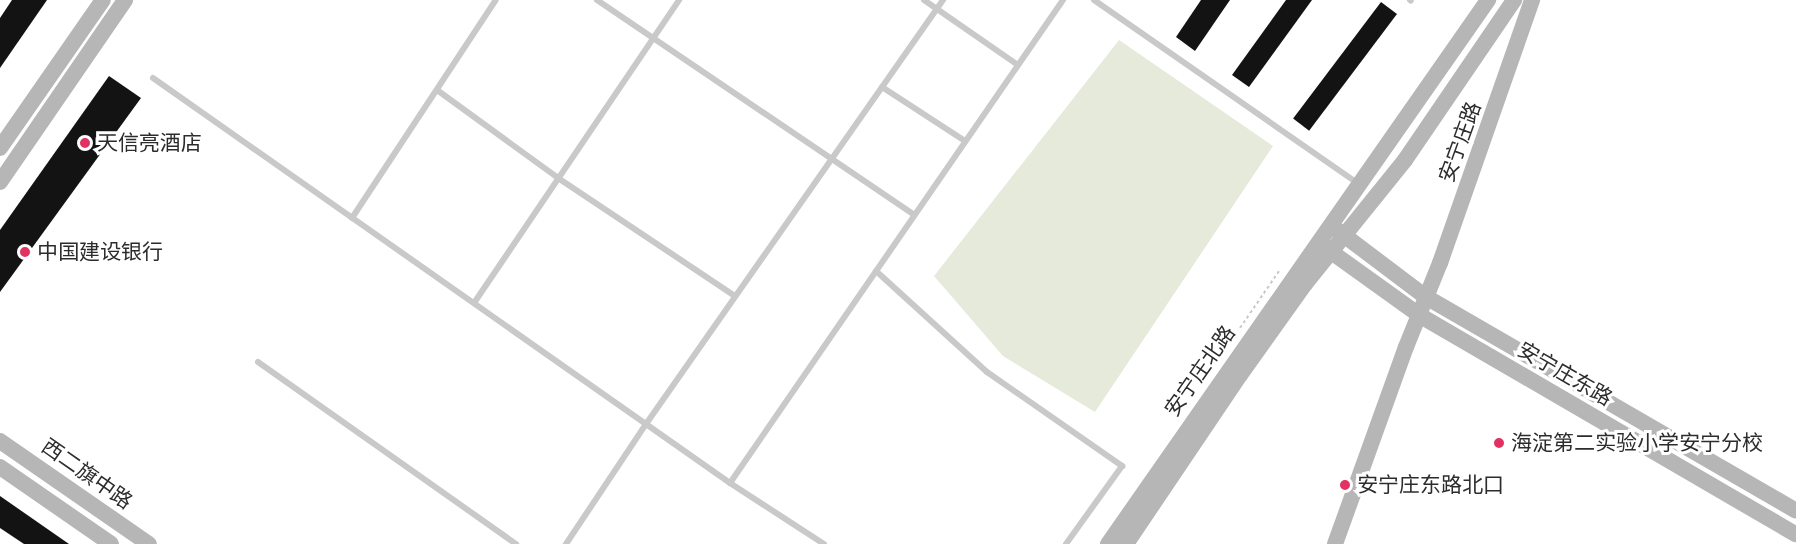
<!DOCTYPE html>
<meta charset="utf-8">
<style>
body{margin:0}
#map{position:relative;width:1796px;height:544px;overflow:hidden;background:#fff;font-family:Arial,"Noto Sans SC",sans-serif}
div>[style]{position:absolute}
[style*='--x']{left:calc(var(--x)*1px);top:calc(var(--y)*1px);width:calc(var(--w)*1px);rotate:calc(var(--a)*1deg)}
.green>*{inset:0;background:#e6eada}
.building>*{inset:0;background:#131313;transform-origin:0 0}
.path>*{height:2px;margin-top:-1px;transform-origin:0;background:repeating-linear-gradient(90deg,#c9c9c9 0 3px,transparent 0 6px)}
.lane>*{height:6px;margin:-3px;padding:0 3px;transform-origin:3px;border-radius:3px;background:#c9c9c9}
.secondary>*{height:16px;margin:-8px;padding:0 8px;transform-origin:8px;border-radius:8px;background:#b6b6b6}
.dots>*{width:16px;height:16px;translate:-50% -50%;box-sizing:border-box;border:3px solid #fff;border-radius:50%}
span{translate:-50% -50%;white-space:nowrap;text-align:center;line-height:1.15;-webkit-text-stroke:6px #fff;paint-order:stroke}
.street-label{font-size:21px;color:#2c2c2c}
.poi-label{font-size:21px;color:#2c2c2c}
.left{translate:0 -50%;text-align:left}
</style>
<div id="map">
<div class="green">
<i style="clip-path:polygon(1119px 40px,1273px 146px,1095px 412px,1003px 356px,934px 276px)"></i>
</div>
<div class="building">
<i style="clip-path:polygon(12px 0,47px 0,0 68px,0 18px)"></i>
<i style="clip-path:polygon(1201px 0,1230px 0,1195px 51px,1176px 37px)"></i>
<i style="clip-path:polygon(1286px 0,1312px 0,1249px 87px,1232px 75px)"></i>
<i style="left:1381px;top:2px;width:20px;height:146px;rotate:37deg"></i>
<i style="clip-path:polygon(109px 76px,141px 98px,0 292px,0 230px)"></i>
<i style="clip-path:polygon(0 496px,69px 544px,24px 544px,0 528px)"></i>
</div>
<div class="path">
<i style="--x:1240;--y:328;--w:69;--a:-55.6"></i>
</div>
<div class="lane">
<i style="--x:597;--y:0;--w:383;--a:34.1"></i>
<i style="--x:924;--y:0;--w:114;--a:34.7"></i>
<i style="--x:1094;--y:0;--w:320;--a:34.8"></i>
<i style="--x:1410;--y:0;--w:1;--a:45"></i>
<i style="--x:153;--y:78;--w:705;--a:35.07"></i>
<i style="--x:730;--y:483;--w:112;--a:33"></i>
<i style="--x:882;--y:87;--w:99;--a:33"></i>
<i style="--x:437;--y:90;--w:150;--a:36"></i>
<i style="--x:558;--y:178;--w:213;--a:33.7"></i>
<i style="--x:352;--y:218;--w:261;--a:-56.6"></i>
<i style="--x:876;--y:271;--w:150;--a:42.3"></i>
<i style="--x:987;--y:372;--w:165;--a:34.8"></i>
<i style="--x:1122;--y:466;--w:96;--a:125.7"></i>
<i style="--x:474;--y:303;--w:366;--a:-55.9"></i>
<i style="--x:258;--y:362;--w:316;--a:35.2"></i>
<i style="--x:730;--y:483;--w:587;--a:-55.42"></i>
<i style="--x:566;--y:544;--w:144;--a:-56.3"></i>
<i style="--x:646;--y:424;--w:518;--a:-54.99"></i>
</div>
<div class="secondary">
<i style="--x:0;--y:148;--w:180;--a:-55.2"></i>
<i style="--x:0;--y:182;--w:221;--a:-55.5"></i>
<i style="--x:1337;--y:230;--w:111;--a:37"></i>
<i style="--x:1426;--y:297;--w:427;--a:30"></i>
<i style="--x:1323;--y:246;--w:118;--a:35.7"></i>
<i style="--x:1419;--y:315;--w:436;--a:30.2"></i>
<i style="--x:0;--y:441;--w:181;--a:34.7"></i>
<i style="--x:0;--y:467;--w:135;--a:34.7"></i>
<i style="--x:1108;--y:544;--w:664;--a:-55.06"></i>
<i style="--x:1126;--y:544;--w:204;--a:-56"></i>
<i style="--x:1240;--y:375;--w:112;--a:-54.5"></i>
<i style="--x:1305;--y:284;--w:159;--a:-51.1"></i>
<i style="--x:1405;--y:160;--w:194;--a:-55.7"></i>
<i style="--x:1335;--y:544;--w:209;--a:-70.2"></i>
<i style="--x:1406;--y:347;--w:91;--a:-68"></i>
<i style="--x:1440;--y:263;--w:279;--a:-70.7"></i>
</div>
<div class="dots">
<i style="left:85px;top:143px;background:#e03263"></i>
<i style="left:25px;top:252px;background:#e03263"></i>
<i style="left:1499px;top:443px;background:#e03263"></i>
<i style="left:1345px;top:485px;background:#e03263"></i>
</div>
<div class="street-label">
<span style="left:1460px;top:142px;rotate:-70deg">安宁庄路</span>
<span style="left:1200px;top:371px;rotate:-55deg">安宁庄北路</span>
<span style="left:1565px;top:374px;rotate:30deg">安宁庄东路</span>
<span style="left:87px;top:474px;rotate:35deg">西二旗中路</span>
</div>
<div class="poi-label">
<span class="left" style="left:97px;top:143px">天信亮酒店</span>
<span class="left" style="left:37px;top:252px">中国建设银行</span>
<span class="left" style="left:1511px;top:443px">海淀第二实验小学安宁分校</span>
<span class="left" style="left:1357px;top:485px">安宁庄东路北口</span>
</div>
</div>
